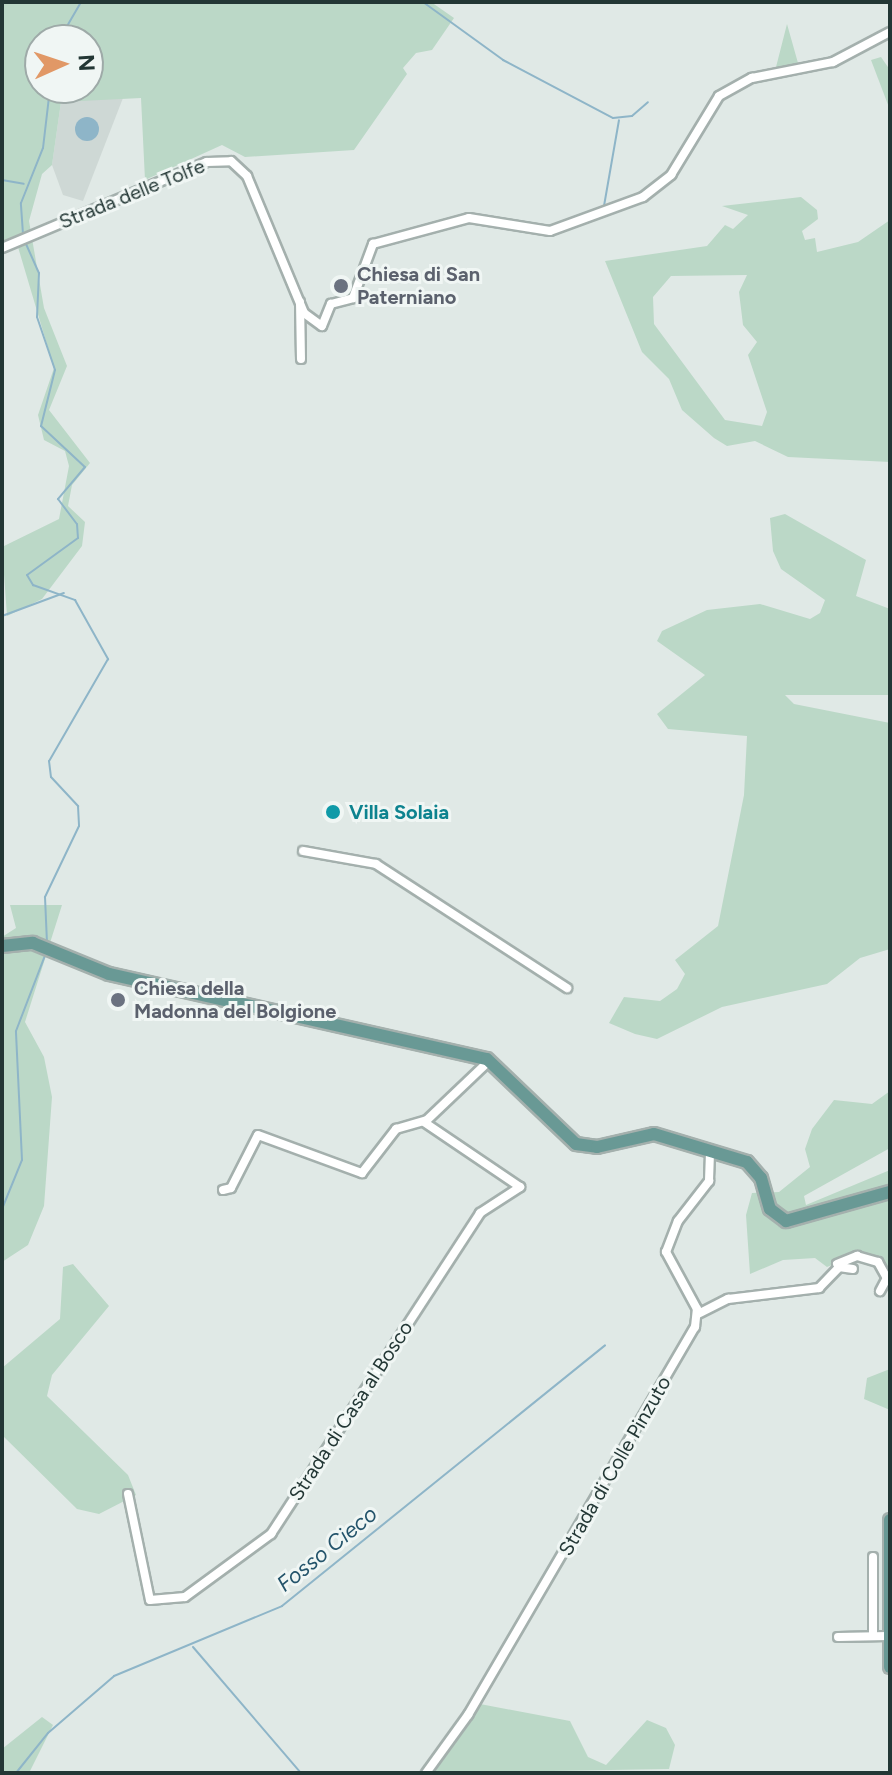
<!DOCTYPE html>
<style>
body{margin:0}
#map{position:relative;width:892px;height:1775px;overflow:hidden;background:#e0e9e6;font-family:Figtree,sans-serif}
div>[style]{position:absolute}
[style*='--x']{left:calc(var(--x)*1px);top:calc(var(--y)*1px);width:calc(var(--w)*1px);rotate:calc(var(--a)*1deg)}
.built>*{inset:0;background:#ced8d5}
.green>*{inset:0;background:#bbd8c7}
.water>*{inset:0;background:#8eb5c8}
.round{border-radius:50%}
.stream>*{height:2px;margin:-1px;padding:0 1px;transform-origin:1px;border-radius:1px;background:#8eb5c8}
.roads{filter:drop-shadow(2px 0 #a4b0ad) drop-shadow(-2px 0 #a4b0ad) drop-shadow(0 2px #a4b0ad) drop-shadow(0 -2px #a4b0ad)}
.street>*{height:8px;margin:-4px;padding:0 4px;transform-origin:4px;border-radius:4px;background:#fff}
.primary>*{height:12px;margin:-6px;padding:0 6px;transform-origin:6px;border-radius:6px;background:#699995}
.dots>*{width:22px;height:22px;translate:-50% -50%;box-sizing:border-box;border:4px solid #f0f6f4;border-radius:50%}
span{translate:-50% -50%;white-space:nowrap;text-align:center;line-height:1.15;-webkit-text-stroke:6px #f0f6f4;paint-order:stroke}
.street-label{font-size:20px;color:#233735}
.worship-label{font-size:20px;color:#5b616d;font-weight:700}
.left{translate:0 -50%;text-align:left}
.culture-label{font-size:20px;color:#0d838f;font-weight:700}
.water-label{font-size:22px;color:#24546b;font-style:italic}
.frame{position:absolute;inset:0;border:4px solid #233735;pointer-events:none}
.north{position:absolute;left:24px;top:24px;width:80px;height:80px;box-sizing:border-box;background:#f0f6f4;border:2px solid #9eaaa8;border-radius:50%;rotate:87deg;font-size:22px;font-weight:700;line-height:32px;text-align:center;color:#233735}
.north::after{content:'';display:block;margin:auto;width:28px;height:36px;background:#e19866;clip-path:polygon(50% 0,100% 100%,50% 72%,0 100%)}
</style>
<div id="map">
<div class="built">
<i style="clip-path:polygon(77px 96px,123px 98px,83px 201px,63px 195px,52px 165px,61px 102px)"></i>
</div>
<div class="green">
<i style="clip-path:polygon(evenodd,2px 2px,431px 2px,454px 18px,432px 50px,416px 53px,403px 68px,407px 74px,354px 150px,245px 157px,222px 145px,145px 180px,141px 98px,61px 102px,52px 165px,42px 174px,29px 221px,44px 308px,67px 366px,49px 410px,90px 463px,72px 485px,68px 506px,85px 522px,82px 546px,42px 599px,7px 616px,2px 547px,59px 519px,69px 466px,65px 451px,44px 440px,38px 415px,54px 368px,15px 237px,2px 243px,2px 2px,40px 40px,88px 40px,88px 88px,40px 88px,40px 40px)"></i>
<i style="clip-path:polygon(787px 24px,798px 63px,819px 62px,775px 71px)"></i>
<i style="clip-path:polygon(881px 57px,890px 70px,890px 110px,871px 60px)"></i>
<i style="clip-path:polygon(evenodd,801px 197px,817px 210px,818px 219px,802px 231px,805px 240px,815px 238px,817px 252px,858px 242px,890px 220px,890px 462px,788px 457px,755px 441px,727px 446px,714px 438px,682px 410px,669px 379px,642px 352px,605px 261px,707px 246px,725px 225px,733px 229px,748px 215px,722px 206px,801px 197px,747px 275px,739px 292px,743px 325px,757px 342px,748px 355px,767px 412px,762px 426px,725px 420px,654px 324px,653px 297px,671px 276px,747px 275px)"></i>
<i style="clip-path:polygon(785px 514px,866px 560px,856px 596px,890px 609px,890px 695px,785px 695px,794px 704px,890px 723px,890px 949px,860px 958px,827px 984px,722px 1007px,657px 1039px,635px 1034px,609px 1023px,624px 997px,660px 1001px,677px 989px,685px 974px,675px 960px,718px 926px,744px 795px,747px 736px,668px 729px,657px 714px,705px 675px,657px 641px,662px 631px,707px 610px,760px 604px,810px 619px,820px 613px,825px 600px,781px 569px,773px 551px,770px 518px)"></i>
<i style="clip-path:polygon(10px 905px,62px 905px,25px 1022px,44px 1057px,52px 1097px,44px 1206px,28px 1245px,2px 1262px,2px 937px,16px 928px)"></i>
<i style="clip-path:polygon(890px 1091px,890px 1148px,804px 1196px,806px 1205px,890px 1170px,890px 1269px,861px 1253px,827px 1267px,815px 1258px,783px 1260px,750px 1274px,746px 1215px,752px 1193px,779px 1192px,810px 1167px,805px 1149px,812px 1129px,834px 1100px,872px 1104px)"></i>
<i style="clip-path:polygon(73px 1264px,109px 1306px,52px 1375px,47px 1396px,128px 1475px,136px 1495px,99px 1514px,77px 1509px,2px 1435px,2px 1368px,60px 1319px,63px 1267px)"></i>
<i style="clip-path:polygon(890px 1369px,890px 1410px,864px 1399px,867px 1378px)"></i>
<i style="clip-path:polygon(480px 1704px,570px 1721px,588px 1757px,606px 1765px,647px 1720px,666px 1728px,675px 1745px,669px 1769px,434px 1773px)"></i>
<i style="clip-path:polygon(42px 1717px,53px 1725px,29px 1773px,2px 1773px,2px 1749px)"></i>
</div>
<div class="water">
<i class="round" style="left:75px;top:117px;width:24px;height:24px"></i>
</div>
<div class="stream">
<i style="--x:423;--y:2;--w:99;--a:35.9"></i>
<i style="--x:503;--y:60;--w:124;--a:27.8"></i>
<i style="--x:613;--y:118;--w:19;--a:-6"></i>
<i style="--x:632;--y:116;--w:21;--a:-41"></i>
<i style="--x:59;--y:40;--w:44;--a:-59.9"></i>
<i style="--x:2;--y:180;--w:22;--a:10"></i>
<i style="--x:604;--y:206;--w:87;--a:-80.1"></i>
<i style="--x:23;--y:234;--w:31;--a:-94"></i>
<i style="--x:21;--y:203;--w:59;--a:-68.2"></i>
<i style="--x:43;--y:148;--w:60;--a:-83.3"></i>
<i style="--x:26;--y:244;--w:32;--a:66"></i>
<i style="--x:39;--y:273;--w:44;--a:92.6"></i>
<i style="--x:37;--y:317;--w:56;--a:71.2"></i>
<i style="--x:55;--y:370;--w:58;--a:104"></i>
<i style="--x:41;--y:426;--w:60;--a:43"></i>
<i style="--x:85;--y:467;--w:42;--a:130.2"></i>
<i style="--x:58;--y:499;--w:31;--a:53"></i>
<i style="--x:77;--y:524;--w:14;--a:86"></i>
<i style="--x:78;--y:538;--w:63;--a:144"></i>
<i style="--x:27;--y:575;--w:12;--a:59"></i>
<i style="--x:33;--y:585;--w:45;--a:19.7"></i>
<i style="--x:75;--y:600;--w:68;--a:60.8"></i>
<i style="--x:108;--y:659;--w:118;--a:120"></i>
<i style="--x:49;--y:761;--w:16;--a:83"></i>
<i style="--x:51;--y:777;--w:40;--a:47"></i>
<i style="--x:78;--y:806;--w:20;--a:87"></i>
<i style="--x:79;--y:826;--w:79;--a:115.6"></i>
<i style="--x:45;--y:897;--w:45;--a:87.5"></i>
<i style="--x:2;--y:616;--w:66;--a:-20.4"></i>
<i style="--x:2;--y:1209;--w:53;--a:-67.8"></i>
<i style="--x:22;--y:1160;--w:129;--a:-92.7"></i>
<i style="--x:16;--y:1031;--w:84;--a:-69"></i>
<i style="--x:193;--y:1647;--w:166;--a:49.4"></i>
<i style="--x:16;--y:1773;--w:51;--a:-51.3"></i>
<i style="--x:48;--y:1733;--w:87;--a:-40.8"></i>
<i style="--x:114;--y:1676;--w:182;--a:-22.6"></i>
<i style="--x:282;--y:1606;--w:415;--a:-38.9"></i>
</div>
<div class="roads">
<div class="street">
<i style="--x:2;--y:248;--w:222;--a:-22.8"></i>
<i style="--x:207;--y:162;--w:24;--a:-2"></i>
<i style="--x:231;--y:161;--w:22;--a:43"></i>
<i style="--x:247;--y:176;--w:148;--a:67.4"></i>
<i style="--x:304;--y:313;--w:22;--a:36"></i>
<i style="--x:322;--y:326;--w:24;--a:-68"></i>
<i style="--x:331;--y:304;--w:23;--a:-15"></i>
<i style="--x:353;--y:298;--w:58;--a:-69.7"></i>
<i style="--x:373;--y:244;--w:99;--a:-15.2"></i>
<i style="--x:469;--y:218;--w:82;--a:9.1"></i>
<i style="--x:550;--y:231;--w:99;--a:-20.1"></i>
<i style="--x:643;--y:197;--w:36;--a:-38"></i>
<i style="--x:671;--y:175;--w:92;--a:-58.7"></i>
<i style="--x:719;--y:96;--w:38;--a:-29"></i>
<i style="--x:752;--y:78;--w:83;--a:-11.2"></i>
<i style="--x:833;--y:62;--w:64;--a:-27.8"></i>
<i style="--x:300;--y:302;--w:57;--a:89"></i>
<i style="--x:303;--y:851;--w:74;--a:10.1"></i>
<i style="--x:376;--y:864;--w:228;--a:33"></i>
<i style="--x:223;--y:1190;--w:8;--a:-14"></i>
<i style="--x:231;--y:1188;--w:59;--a:-63"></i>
<i style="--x:258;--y:1135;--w:111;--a:20.1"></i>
<i style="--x:362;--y:1173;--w:56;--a:-52.3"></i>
<i style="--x:396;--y:1129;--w:32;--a:-16"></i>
<i style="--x:427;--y:1120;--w:87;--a:-43.6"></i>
<i style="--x:837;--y:1264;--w:22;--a:-22"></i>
<i style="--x:857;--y:1256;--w:22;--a:16"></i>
<i style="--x:878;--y:1262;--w:18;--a:61"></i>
<i style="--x:887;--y:1278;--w:15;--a:118"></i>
<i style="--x:698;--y:1314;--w:34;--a:-27"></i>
<i style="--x:728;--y:1299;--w:92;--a:-6.9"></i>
<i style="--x:819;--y:1288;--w:29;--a:-46"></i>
<i style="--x:839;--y:1267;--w:14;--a:8"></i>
<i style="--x:128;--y:1494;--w:108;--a:78.3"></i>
<i style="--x:150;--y:1600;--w:35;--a:-5"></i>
<i style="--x:185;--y:1597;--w:107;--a:-36.2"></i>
<i style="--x:271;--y:1534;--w:383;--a:-56.9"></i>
<i style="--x:480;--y:1213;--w:48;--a:-33"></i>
<i style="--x:520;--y:1187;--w:116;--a:-145.9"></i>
<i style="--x:873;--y:1557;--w:79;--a:90"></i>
<i style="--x:838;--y:1637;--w:50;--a:-1.1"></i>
<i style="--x:426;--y:1773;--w:72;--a:-54.1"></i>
<i style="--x:468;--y:1715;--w:450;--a:-59.7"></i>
<i style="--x:695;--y:1327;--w:18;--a:-84"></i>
<i style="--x:697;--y:1309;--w:65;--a:-118.5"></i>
<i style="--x:666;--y:1252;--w:33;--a:-69"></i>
<i style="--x:678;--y:1221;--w:51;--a:-52.2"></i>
<i style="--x:709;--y:1181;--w:31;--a:-88"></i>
</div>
<div class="primary">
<i style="--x:2;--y:946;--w:31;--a:-6"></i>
<i style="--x:33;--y:943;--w:82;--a:22.2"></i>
<i style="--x:109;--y:974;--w:387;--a:12.7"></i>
<i style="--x:487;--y:1059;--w:123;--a:43.7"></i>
<i style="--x:576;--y:1144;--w:21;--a:8"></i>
<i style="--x:597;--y:1147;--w:58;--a:-12.8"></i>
<i style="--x:654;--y:1134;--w:97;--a:16.8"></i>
<i style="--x:747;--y:1162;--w:21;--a:49"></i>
<i style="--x:761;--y:1178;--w:32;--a:74"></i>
<i style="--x:770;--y:1209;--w:20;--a:37"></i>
<i style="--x:786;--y:1221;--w:108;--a:-15.6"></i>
<i style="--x:890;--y:1520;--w:147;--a:90"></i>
</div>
</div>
<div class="dots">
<i style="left:341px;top:286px;background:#6b7280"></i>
<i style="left:333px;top:812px;background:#0f9aa8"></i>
<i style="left:118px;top:1000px;background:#6b7280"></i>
</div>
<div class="street-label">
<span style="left:132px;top:194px;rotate:-22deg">Strada delle Tolfe</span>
<span style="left:351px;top:1411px;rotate:-57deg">Strada di Casa al Bosco</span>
<span style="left:615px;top:1466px;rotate:-60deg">Strada di Colle Pinzuto</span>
</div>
<div class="worship-label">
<span class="left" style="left:357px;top:286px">Chiesa di San<br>Paterniano</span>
<span class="left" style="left:134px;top:1000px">Chiesa della<br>Madonna del Bolgione</span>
</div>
<div class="culture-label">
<span class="left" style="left:349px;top:812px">Villa Solaia</span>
</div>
<div class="water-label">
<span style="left:327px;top:1549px;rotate:-39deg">Fosso Cieco</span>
</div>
<div class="frame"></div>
<div class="north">N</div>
</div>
